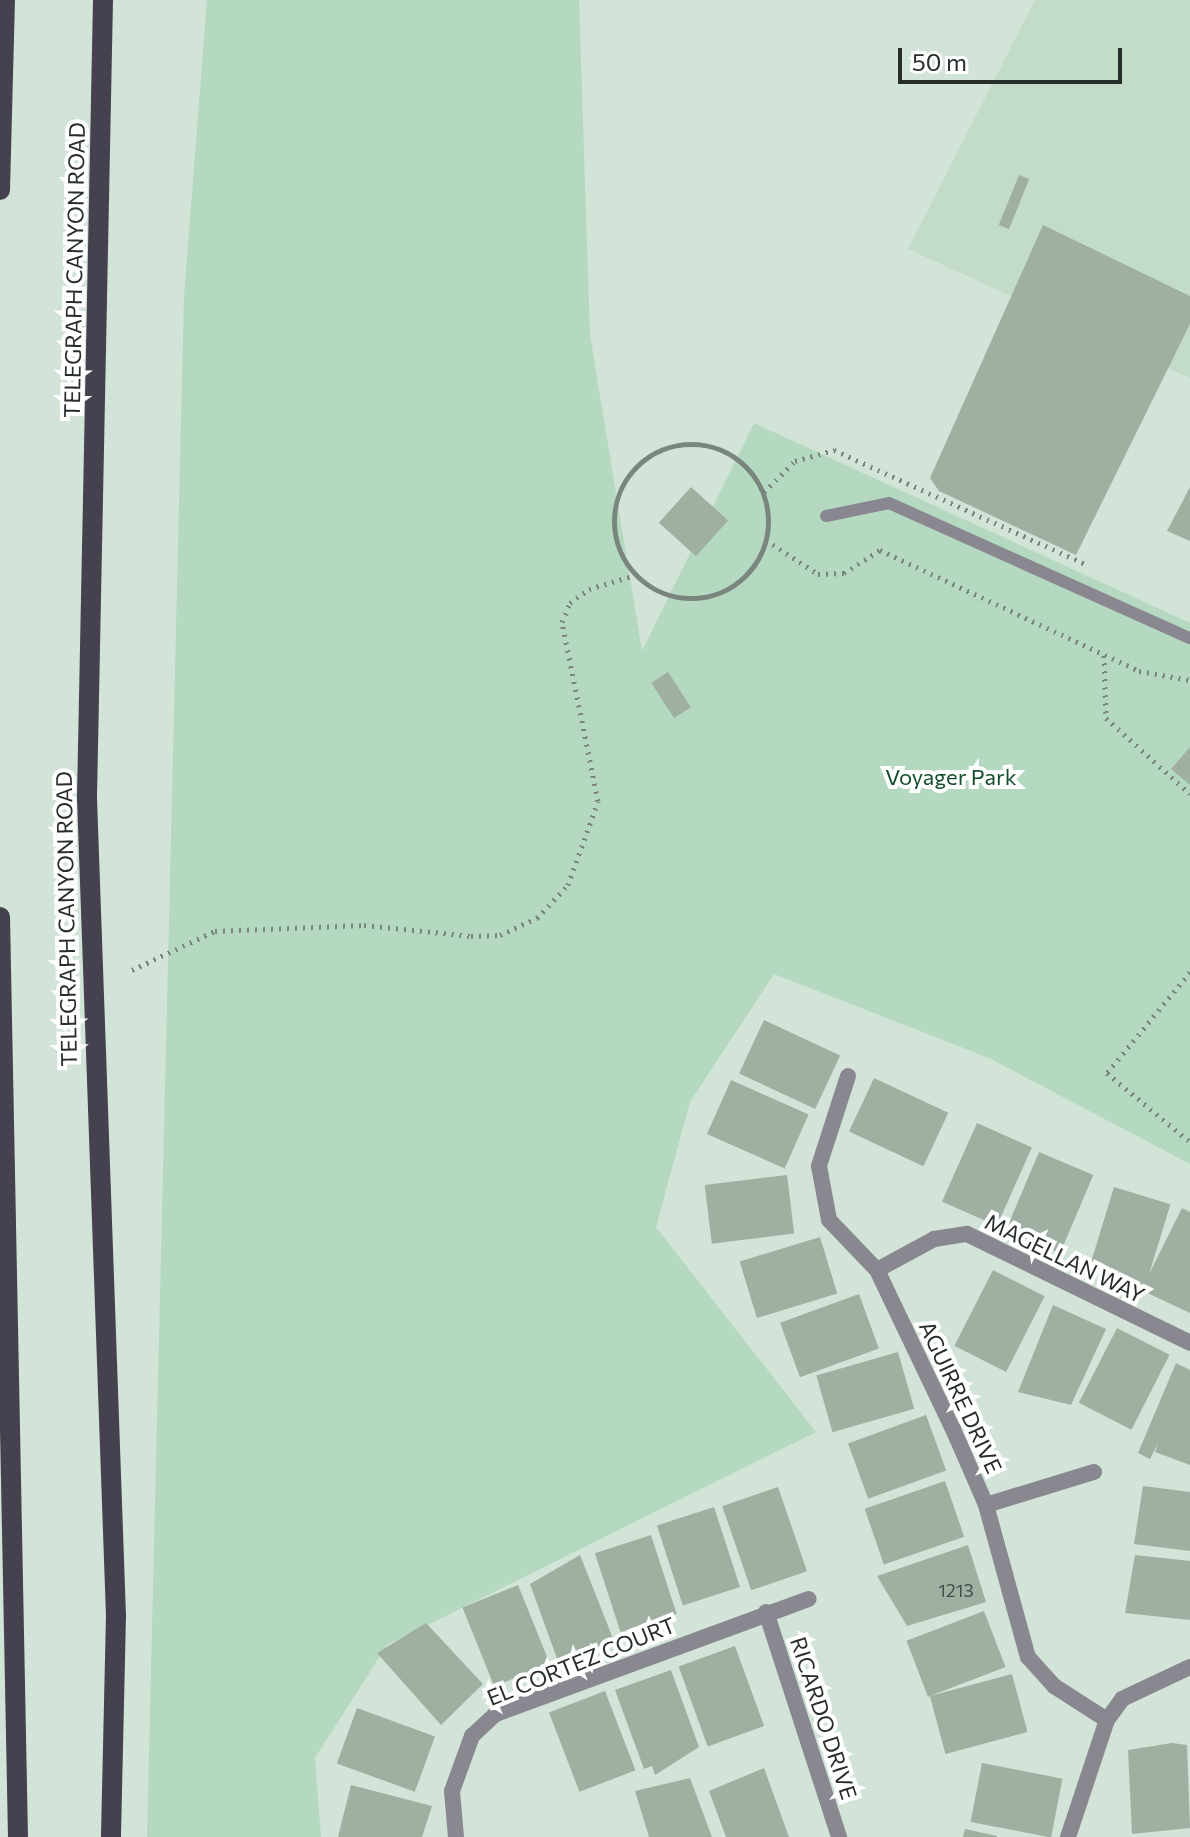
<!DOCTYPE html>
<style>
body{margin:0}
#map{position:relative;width:1190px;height:1837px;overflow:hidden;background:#d2e4d7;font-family:Commissioner,sans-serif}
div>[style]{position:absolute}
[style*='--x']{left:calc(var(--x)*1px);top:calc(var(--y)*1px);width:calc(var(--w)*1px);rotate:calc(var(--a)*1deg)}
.built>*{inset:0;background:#c3dcca}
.green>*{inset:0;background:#b5d8c0}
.building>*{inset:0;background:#9fb0a3;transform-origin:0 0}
.path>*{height:5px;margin-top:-2.5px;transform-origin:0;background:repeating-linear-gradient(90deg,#79867d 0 2px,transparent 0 8px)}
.path>.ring{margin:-2.5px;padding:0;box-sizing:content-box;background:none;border:5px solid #79867d;border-radius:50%}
.lane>*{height:12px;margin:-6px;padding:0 6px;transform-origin:6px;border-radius:6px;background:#89878f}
.street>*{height:16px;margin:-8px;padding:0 8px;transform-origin:8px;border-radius:8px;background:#89878f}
.primary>*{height:20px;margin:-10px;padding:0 10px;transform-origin:10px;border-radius:10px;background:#45414e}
span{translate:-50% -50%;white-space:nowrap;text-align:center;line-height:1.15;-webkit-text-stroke:8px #fff;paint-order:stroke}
.number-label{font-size:18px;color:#454e48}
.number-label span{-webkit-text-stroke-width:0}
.street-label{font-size:22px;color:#272e29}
.park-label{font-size:22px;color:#154d2d}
.scale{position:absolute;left:898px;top:48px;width:224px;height:36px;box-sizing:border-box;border:4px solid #272e29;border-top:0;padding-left:10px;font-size:24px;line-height:28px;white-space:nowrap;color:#272e29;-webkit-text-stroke:6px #fff;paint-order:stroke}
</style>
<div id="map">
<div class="built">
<i style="clip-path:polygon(1035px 0,1190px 0,1190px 378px,908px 249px)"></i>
</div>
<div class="green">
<i style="clip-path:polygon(207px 0,579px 0,590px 335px,642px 651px,754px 423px,1190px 623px,1190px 1164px,989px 1058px,774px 974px,690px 1102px,656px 1227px,816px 1432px,387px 1645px,315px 1758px,321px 1837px,147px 1837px,184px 297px)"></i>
</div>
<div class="building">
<i style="left:1019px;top:175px;width:11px;height:54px;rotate:22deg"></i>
<i style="clip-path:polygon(1043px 225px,1190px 296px,1190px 324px,1076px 555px,939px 491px,930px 478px)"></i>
<i style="left:691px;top:487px;width:50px;height:48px;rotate:42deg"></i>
<i style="clip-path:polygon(1190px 487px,1190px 541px,1167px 531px)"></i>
<i style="left:668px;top:672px;width:42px;height:20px;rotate:57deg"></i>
<i style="clip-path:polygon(1190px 747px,1190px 785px,1171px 769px)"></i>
<i style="left:764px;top:1020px;width:84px;height:59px;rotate:25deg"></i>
<i style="left:874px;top:1078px;width:82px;height:59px;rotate:25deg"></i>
<i style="left:731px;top:1080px;width:85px;height:59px;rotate:24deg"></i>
<i style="left:977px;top:1123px;width:60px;height:86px;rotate:24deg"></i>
<i style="left:1039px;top:1152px;width:59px;height:85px;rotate:23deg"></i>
<i style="left:787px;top:1175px;width:59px;height:83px;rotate:83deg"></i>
<i style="left:1114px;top:1187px;width:59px;height:85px;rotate:17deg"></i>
<i style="clip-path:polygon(1182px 1208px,1190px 1212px,1190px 1313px,1141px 1290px)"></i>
<i style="left:820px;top:1237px;width:59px;height:84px;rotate:73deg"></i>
<i style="left:993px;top:1270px;width:58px;height:85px;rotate:27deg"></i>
<i style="left:859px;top:1294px;width:58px;height:84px;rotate:70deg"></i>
<i style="clip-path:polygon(1053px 1305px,1106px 1329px,1071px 1405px,1018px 1392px)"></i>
<i style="left:1117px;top:1328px;width:59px;height:84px;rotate:27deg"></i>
<i style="left:898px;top:1352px;width:59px;height:85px;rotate:74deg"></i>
<i style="clip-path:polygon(1176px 1363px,1190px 1370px,1190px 1465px,1155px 1452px,1158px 1443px,1150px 1459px,1138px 1453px)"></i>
<i style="left:926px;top:1415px;width:59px;height:83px;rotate:70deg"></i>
<i style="left:945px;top:1481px;width:59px;height:85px;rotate:71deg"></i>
<i style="clip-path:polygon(1143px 1486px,1190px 1492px,1190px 1551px,1134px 1544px)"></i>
<i style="left:778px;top:1487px;width:89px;height:59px;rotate:71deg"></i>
<i style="left:714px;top:1507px;width:84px;height:60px;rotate:72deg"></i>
<i style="left:651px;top:1535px;width:83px;height:59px;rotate:72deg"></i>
<i style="clip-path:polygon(968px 1545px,986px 1602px,907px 1626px,877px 1576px)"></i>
<i style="clip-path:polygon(580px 1555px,614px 1641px,559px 1664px,530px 1584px)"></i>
<i style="clip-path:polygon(1135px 1555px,1190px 1561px,1190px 1620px,1125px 1613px)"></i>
<i style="left:518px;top:1585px;width:85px;height:60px;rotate:68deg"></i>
<i style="left:984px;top:1611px;width:60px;height:83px;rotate:69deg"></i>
<i style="clip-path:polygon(426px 1623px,483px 1684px,441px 1725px,377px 1653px)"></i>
<i style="left:735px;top:1646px;width:85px;height:60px;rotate:70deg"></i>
<i style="clip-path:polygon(671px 1670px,699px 1747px,655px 1775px,652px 1766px,644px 1769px,615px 1690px)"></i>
<i style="left:1012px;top:1674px;width:60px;height:85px;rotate:75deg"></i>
<i style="left:605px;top:1691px;width:85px;height:60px;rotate:69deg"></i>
<i style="left:357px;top:1708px;width:83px;height:59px;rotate:20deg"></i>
<i style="clip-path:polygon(1172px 1743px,1187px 1745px,1190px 1828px,1132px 1834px,1128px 1750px)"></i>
<i style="left:982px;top:1763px;width:82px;height:60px;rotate:11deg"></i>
<i style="clip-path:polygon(764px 1768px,789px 1837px,726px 1837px,709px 1791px)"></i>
<i style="clip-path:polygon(690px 1778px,712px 1837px,649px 1837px,635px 1791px)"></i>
<i style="clip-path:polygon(351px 1785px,432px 1806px,422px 1837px,338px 1837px)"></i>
<i style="clip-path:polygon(965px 1829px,997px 1836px,997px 1837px,963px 1837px)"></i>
</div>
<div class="path">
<i class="ring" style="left:614px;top:444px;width:149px;height:149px"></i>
<i style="--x:764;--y:492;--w:44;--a:-45"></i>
<i style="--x:795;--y:461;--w:41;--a:-15.8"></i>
<i style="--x:834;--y:450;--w:276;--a:24.4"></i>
<i style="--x:766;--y:540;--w:62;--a:33.2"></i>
<i style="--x:818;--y:574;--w:26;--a:-2"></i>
<i style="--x:844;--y:573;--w:43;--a:-32.6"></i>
<i style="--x:880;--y:550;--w:286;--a:25"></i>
<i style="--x:1139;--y:671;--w:52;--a:10"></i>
<i style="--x:1104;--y:655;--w:63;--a:88.2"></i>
<i style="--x:1106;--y:718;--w:113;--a:42.1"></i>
<i style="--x:132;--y:970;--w:92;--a:-25.2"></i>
<i style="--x:215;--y:931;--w:149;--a:-2.3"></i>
<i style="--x:364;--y:925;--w:108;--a:5.9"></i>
<i style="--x:471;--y:936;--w:29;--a:-2"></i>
<i style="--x:500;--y:935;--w:41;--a:-24.7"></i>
<i style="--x:537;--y:918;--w:45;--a:-46.8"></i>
<i style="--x:568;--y:885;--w:89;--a:-70.3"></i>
<i style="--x:598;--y:801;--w:183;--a:-101.4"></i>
<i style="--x:562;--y:622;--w:21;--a:-67"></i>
<i style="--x:570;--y:603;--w:24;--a:-36"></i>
<i style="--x:589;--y:589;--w:48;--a:-16.9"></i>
<i style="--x:1190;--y:972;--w:131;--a:129.4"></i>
<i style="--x:1107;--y:1073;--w:108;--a:39.7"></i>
</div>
<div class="lane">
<i style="--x:826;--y:516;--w:64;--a:-11.7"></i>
<i style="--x:889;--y:503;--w:330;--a:24.2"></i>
</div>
<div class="street">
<i style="--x:848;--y:1076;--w:95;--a:107.9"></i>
<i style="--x:819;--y:1166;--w:55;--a:79.5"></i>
<i style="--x:829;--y:1220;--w:69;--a:46.2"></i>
<i style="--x:877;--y:1270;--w:176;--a:64.5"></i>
<i style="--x:953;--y:1429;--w:83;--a:66.5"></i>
<i style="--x:986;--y:1505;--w:158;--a:74.6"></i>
<i style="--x:1028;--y:1657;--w:39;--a:48"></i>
<i style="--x:1054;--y:1686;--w:63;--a:32.7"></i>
<i style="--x:877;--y:1270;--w:65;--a:-28.5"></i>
<i style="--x:934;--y:1239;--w:33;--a:-9"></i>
<i style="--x:967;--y:1234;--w:248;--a:26"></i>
<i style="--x:986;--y:1505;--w:113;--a:-17"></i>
<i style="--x:766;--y:1612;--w:237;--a:72"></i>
<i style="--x:456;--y:1837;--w:46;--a:-95"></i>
<i style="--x:452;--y:1791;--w:59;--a:-70"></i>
<i style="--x:472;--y:1736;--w:33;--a:-43"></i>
<i style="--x:496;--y:1714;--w:333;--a:-20.2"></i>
<i style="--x:1068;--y:1837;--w:123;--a:-71.6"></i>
<i style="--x:1107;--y:1720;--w:26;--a:-54"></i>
<i style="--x:1122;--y:1699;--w:75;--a:-25.2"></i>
</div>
<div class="primary">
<i style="--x:103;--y:0;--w:798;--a:91.15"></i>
<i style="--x:87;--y:798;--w:818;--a:87.97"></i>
<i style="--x:116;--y:1615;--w:222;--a:91.3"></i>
<i style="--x:0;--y:190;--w:190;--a:-88.5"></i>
<i style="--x:0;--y:917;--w:920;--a:88.88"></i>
</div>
<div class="number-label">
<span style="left:956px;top:1590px">1213</span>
</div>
<div class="street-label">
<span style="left:74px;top:270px;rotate:-89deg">TELEGRAPH CANYON ROAD</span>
<span style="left:66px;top:919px;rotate:-91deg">TELEGRAPH CANYON ROAD</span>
<span style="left:1065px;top:1258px;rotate:26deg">MAGELLAN WAY</span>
<span style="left:961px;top:1397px;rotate:65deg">AGUIRRE DRIVE</span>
<span style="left:581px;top:1661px;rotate:-22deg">EL CORTEZ COURT</span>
<span style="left:824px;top:1718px;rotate:72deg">RICARDO DRIVE</span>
</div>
<div class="park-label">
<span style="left:951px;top:777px">Voyager Park</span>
</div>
<div class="scale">50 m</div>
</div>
